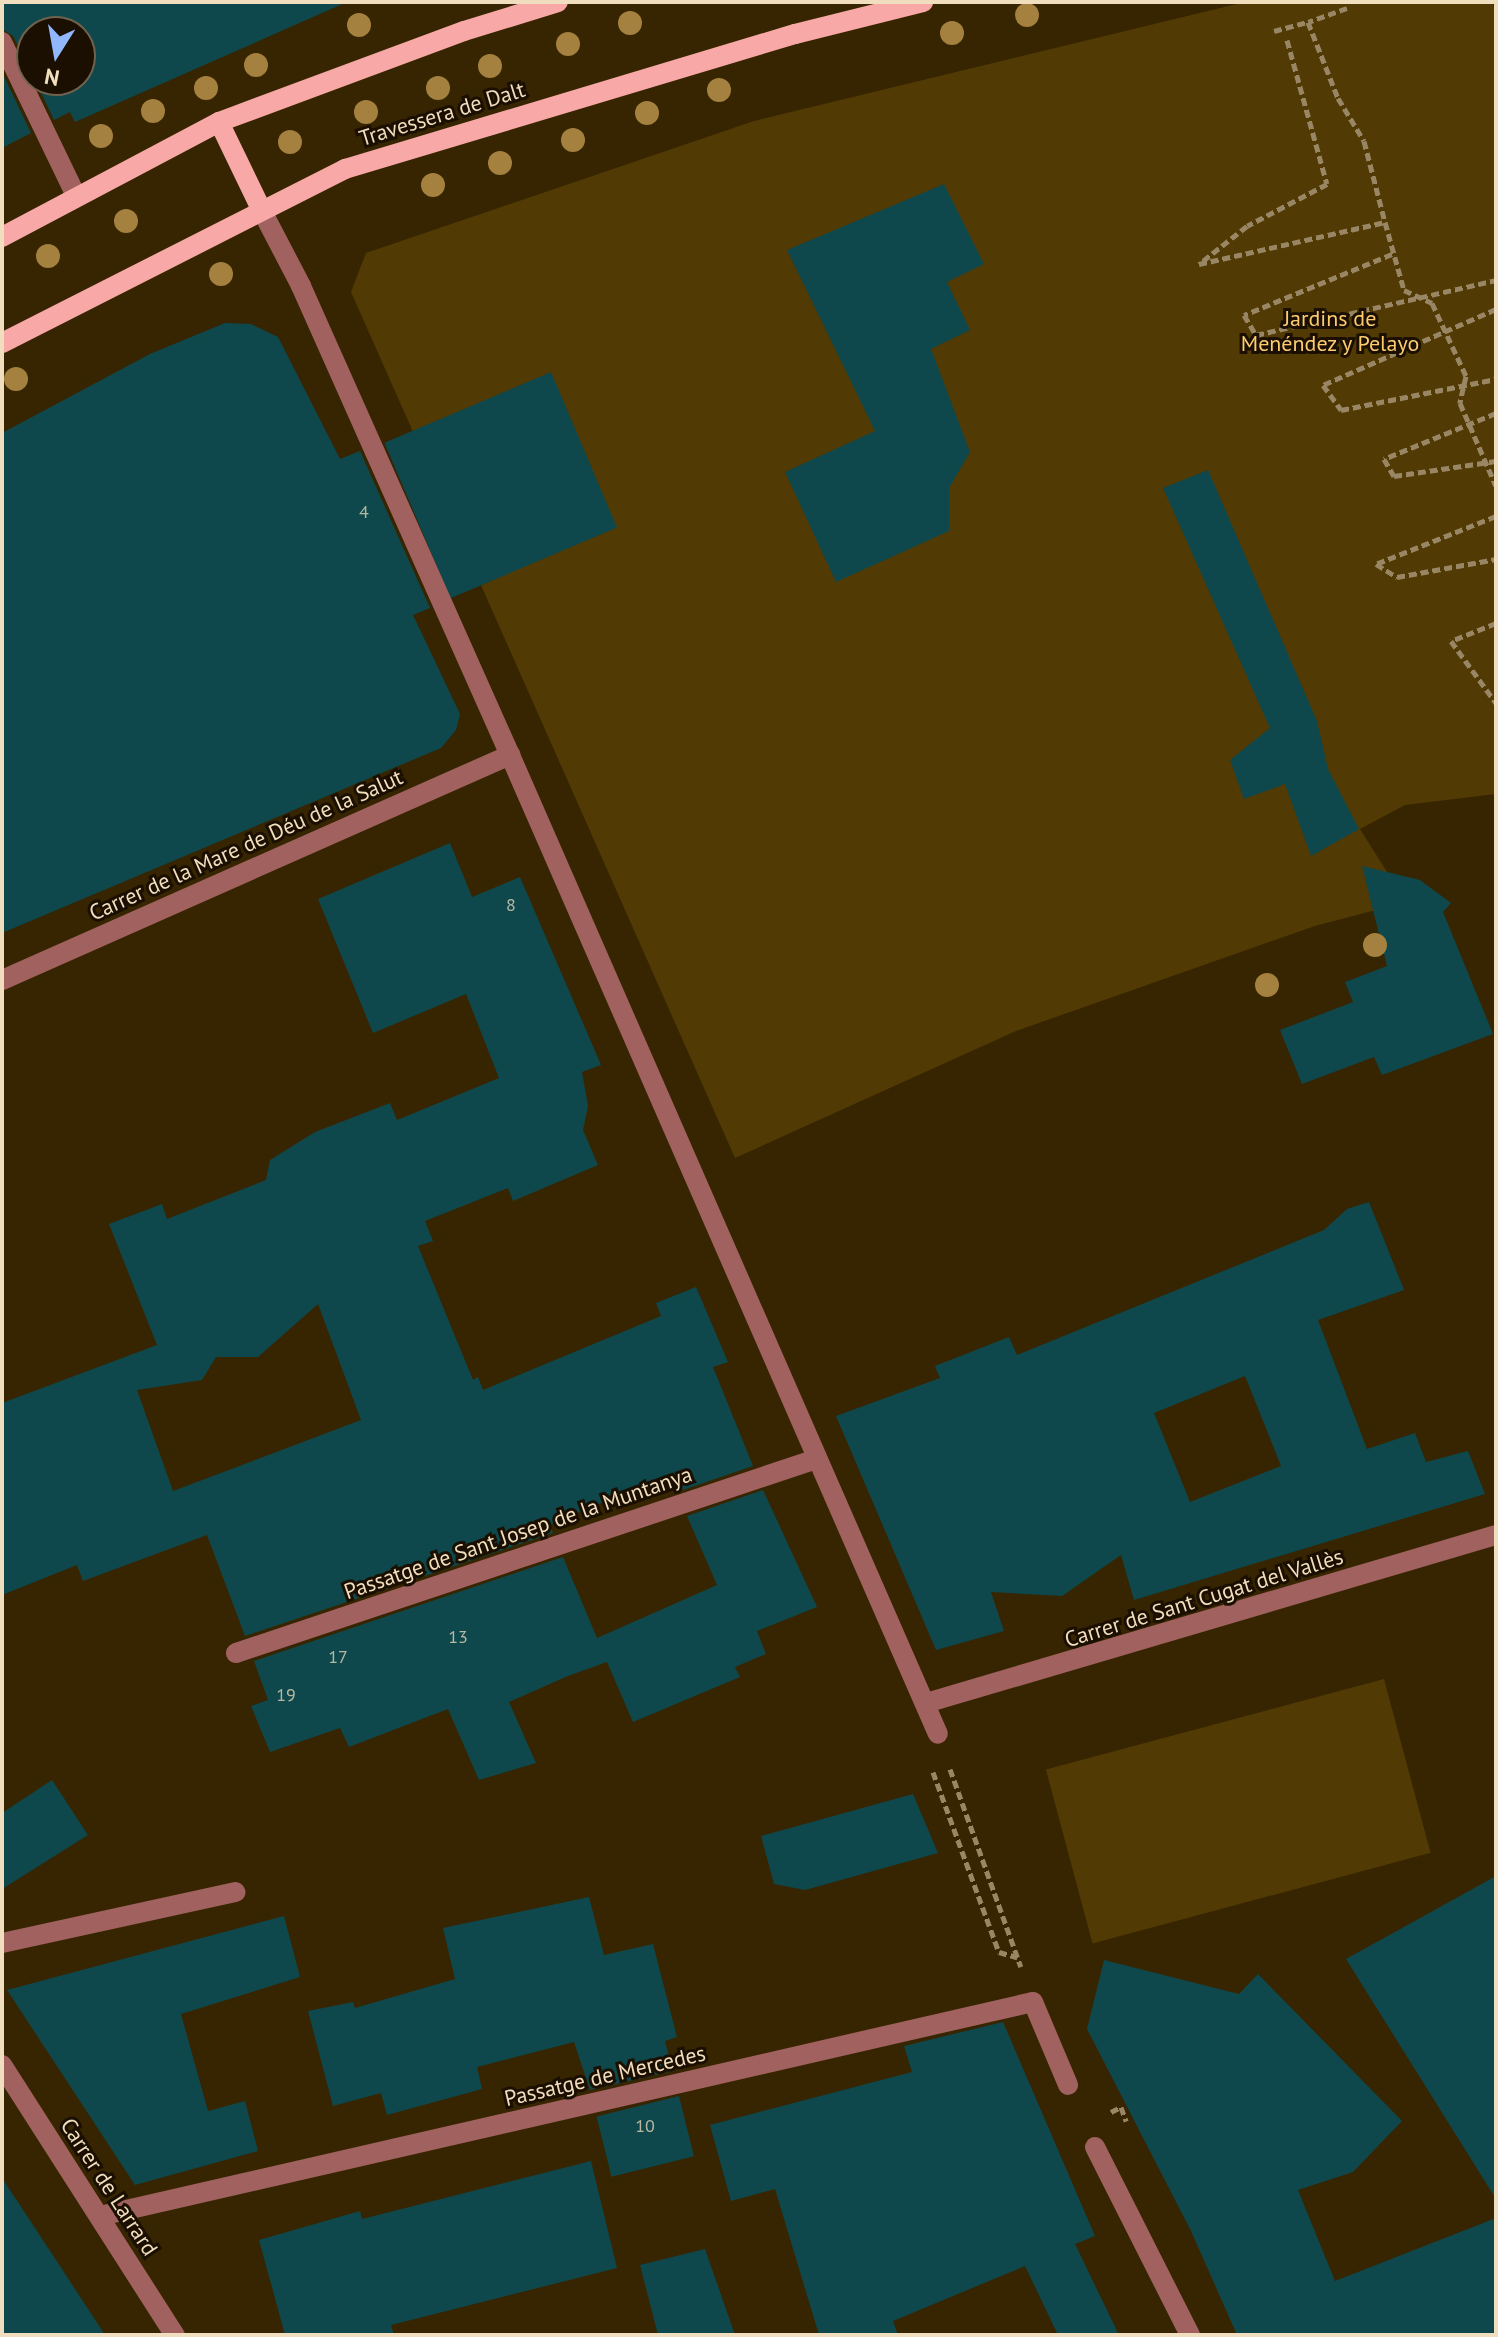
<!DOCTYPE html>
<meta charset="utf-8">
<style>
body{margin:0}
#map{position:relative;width:1498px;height:2337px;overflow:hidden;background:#372501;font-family:"PT Sans",sans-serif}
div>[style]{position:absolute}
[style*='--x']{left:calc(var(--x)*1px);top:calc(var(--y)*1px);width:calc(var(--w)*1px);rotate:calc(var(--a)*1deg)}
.green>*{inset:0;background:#513a03;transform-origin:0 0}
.building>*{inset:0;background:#0e484c;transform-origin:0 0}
.path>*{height:5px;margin-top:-2.5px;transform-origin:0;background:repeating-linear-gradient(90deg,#998664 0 8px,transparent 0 12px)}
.minor>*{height:20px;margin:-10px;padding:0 10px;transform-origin:10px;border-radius:10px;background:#a0615f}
.major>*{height:20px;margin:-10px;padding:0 10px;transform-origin:10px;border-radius:10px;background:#f8a9a7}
.path-bridge>*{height:5px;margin-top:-2.5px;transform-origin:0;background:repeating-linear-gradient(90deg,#998664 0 8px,transparent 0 12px)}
.trees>*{width:24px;height:24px;margin:-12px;border-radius:50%;background:#a4813f}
span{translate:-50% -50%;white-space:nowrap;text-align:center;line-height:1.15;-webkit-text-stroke:6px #1a0f00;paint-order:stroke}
.number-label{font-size:18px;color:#b8b8a2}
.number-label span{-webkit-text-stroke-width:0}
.street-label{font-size:22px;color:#f1debe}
.park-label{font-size:22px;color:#fdcc71}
.frame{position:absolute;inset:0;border:4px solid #f1debe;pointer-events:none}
.north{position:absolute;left:16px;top:16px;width:80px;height:80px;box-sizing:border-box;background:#1a0f00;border:2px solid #70624c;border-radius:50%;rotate:191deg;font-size:22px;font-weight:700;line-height:32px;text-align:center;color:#f1debe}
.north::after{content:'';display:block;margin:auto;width:28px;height:36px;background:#91b8fd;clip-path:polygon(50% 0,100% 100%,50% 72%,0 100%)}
</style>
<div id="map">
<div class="green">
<i style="clip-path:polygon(1245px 2px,1492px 2px,1496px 13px,1496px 794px,1405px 805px,1360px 829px,1406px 902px,1315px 926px,1016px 1031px,735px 1158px,351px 292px,366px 253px,754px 121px)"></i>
<i style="left:1384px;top:1679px;width:180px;height:350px;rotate:75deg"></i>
</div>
<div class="building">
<i style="clip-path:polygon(2px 2px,347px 2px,75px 122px,70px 112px,54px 120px,35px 80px,80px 80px,80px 32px,32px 32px,32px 74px,13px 36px,2px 29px)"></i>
<i style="clip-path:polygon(2px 72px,31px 133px,2px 148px)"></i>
<i style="clip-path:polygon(944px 184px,984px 264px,947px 282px,970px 330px,931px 349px,970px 452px,949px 488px,949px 531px,836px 582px,785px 472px,875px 431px,787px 250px)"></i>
<i style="clip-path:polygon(225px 323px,251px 324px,278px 337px,340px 459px,360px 451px,430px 608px,413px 615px,460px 714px,456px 730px,441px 748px,2px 933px,2px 433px,150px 354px)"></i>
<i style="left:551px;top:372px;width:169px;height:181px;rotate:67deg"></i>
<i style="clip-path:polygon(1208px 470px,1317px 721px,1328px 769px,1359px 829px,1311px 856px,1285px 784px,1244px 799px,1230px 760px,1270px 728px,1163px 488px)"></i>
<i style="clip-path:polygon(evenodd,450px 843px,472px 897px,520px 877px,601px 1065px,582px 1072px,588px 1106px,583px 1130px,598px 1165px,513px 1201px,508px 1188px,425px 1221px,433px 1241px,418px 1246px,473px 1380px,478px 1377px,483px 1390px,661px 1316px,656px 1303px,696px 1287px,728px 1362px,713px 1367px,753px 1466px,677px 1492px,669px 1474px,550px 1525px,553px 1533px,245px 1636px,207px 1535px,83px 1581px,77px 1565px,2px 1595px,2px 1403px,157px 1345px,109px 1224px,162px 1204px,167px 1219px,266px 1180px,270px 1160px,315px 1132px,390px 1103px,397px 1120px,499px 1078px,466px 994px,373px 1033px,318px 899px,450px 843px,318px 1304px,361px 1420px,173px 1491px,137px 1390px,202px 1380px,216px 1357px,258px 1357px,318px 1304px)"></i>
<i style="clip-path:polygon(1362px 866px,1420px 880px,1451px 903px,1443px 912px,1493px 1034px,1382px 1075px,1374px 1057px,1302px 1084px,1280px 1030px,1353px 1002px,1345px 982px,1387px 966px)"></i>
<i style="clip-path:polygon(evenodd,1369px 1202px,1404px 1290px,1318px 1320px,1367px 1449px,1415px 1433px,1426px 1462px,1468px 1451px,1485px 1494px,1134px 1600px,1121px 1555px,1062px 1596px,991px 1592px,1004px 1631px,936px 1650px,836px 1416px,940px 1378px,935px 1366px,1009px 1337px,1017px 1355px,1324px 1230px,1347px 1209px,1369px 1202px,1245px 1376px,1281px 1466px,1190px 1502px,1154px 1413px,1245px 1376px)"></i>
<i style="clip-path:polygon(763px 1490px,817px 1607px,757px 1631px,766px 1654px,735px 1667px,740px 1677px,633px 1722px,607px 1662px,568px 1676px,509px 1702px,536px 1763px,479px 1780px,448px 1709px,349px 1747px,340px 1728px,270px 1752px,251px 1706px,268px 1700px,254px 1661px,563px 1557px,597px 1638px,717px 1585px,687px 1516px)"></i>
<i style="clip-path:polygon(52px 1780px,88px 1835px,2px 1889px,2px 1813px)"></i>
<i style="clip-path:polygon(913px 1794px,938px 1853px,805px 1890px,774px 1884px,761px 1836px)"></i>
<i style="clip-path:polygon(1496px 1876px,1496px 2199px,1346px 1959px)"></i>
<i style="clip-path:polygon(589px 1897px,604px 1955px,653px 1944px,677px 2037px,665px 2041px,673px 2071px,590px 2090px,574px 2042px,477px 2067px,482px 2089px,387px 2115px,381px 2093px,333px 2106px,308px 2011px,353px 2002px,355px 2008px,455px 1979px,443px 1928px)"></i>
<i style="clip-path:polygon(284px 1916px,300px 1977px,181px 2014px,208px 2111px,245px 2101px,258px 2151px,135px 2185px,7px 1990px)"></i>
<i style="clip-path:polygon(1104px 1960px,1239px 1994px,1258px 1974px,1402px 2121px,1353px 2172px,1298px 2190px,1335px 2281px,1496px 2218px,1496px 2335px,1237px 2335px,1191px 2231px,1087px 2029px)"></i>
<i style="clip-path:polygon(1003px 2022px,1095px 2236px,1075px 2244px,1119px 2335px,1058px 2335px,1025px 2266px,893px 2321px,898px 2335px,819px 2335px,775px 2189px,731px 2201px,710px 2125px,912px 2072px,904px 2046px)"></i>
<i style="left:679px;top:2096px;width:62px;height:85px;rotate:76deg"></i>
<i style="clip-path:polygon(591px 2161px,617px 2268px,391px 2325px,394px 2335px,285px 2335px,259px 2240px,360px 2211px,362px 2219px)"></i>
<i style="clip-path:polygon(2px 2178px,58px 2263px,105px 2335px,2px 2335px)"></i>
<i style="clip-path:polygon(705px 2249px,735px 2335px,658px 2335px,640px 2265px)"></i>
</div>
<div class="path">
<i style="--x:1347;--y:8;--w:41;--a:160.3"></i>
<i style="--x:1308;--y:22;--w:82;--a:68.5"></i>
<i style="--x:1338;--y:98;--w:50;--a:58.8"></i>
<i style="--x:1364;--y:141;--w:84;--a:75.5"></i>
<i style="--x:1287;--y:40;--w:149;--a:74.5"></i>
<i style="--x:1327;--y:184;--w:90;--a:152.3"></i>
<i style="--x:1247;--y:226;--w:61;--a:141.6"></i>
<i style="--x:1199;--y:264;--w:191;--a:-12.7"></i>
<i style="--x:1385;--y:222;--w:71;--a:74.4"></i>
<i style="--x:1404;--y:290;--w:31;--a:25"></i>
<i style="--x:1432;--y:303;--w:81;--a:65"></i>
<i style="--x:1466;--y:376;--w:28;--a:103"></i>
<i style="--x:1460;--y:403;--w:90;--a:66.6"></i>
<i style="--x:1392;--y:254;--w:160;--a:157.6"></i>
<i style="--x:1244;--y:315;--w:23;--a:59"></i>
<i style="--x:1256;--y:335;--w:246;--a:-12.9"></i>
<i style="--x:1496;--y:309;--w:189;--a:156.3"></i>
<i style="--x:1323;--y:385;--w:31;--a:54"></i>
<i style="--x:1341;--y:410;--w:158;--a:-11.3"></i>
<i style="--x:1496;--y:413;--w:121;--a:157.7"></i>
<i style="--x:1384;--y:459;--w:20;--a:60"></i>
<i style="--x:1394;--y:476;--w:103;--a:-8.4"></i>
<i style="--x:1496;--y:516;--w:129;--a:158.2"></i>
<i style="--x:1376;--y:564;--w:25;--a:32"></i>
<i style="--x:1397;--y:577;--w:101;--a:-10.3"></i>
<i style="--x:1496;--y:623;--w:48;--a:158.2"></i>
<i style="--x:1451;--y:641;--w:77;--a:54"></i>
<i style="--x:950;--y:1769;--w:210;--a:70.3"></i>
<i style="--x:933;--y:1772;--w:192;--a:69.9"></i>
<i style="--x:999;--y:1952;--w:19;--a:16"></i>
<i style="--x:1111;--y:2112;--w:11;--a:-27"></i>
<i style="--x:1121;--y:2107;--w:15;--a:70"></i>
</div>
<div class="minor">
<i style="--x:2;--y:42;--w:169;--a:64.3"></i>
<i style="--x:261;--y:209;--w:87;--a:62.5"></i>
<i style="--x:301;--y:286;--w:513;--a:65.98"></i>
<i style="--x:510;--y:755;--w:1068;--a:66.39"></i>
<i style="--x:2;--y:980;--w:556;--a:-23.89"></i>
<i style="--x:236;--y:1653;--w:612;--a:-18.49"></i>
<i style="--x:926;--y:1703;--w:594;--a:-16.42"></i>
<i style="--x:2;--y:1943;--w:239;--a:-12.3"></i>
<i style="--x:2;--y:2065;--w:321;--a:57.4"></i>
<i style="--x:1095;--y:2147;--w:211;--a:63.2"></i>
<i style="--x:100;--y:2216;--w:957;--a:-12.92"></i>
<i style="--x:1033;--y:2002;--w:90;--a:67.1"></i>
</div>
<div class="major">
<i style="--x:219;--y:122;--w:97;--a:64.2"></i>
<i style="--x:2;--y:237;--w:246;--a:-27.9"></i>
<i style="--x:219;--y:122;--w:261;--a:-20.4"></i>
<i style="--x:464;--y:31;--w:98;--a:-17.1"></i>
<i style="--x:2;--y:343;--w:385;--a:-26.9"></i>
<i style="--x:345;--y:169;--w:470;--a:-16.7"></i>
<i style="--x:795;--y:34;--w:132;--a:-14"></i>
</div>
<div class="path-bridge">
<i style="--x:1274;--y:31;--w:35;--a:-15"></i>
</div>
<div class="trees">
<i style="left:1027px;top:15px"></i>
<i style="left:630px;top:23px"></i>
<i style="left:359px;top:25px"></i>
<i style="left:952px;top:33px"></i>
<i style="left:568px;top:44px"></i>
<i style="left:256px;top:65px"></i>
<i style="left:490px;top:66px"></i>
<i style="left:206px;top:88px"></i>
<i style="left:438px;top:88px"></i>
<i style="left:719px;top:90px"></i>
<i style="left:153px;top:111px"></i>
<i style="left:366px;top:112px"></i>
<i style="left:647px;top:113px"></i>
<i style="left:101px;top:136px"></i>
<i style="left:573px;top:140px"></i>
<i style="left:290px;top:142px"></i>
<i style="left:500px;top:163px"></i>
<i style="left:433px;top:185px"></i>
<i style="left:126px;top:221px"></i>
<i style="left:48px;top:256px"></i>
<i style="left:221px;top:274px"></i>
<i style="left:16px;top:379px"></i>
<i style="left:1375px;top:945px"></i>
<i style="left:1267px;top:985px"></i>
</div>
<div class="number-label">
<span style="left:364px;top:512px">4</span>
<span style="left:511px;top:905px">8</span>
<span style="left:458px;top:1637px">13</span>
<span style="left:338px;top:1657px">17</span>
<span style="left:286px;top:1695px">19</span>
<span style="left:645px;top:2126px">10</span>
</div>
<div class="street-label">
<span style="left:442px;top:114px;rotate:-17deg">Travessera de Dalt</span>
<span style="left:246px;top:845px;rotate:-24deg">Carrer de la Mare de Déu de la Salut</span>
<span style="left:518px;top:1533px;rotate:-19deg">Passatge de Sant Josep de la Muntanya</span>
<span style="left:1204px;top:1598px;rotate:-17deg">Carrer de Sant Cugat del Vallès</span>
<span style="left:605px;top:2076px;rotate:-13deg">Passatge de Mercedes</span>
<span style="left:109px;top:2187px;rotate:57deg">Carrer de Larrard</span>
</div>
<div class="park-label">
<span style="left:1330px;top:331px">Jardins de<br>Menéndez y Pelayo</span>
</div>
<div class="frame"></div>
<div class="north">N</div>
</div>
